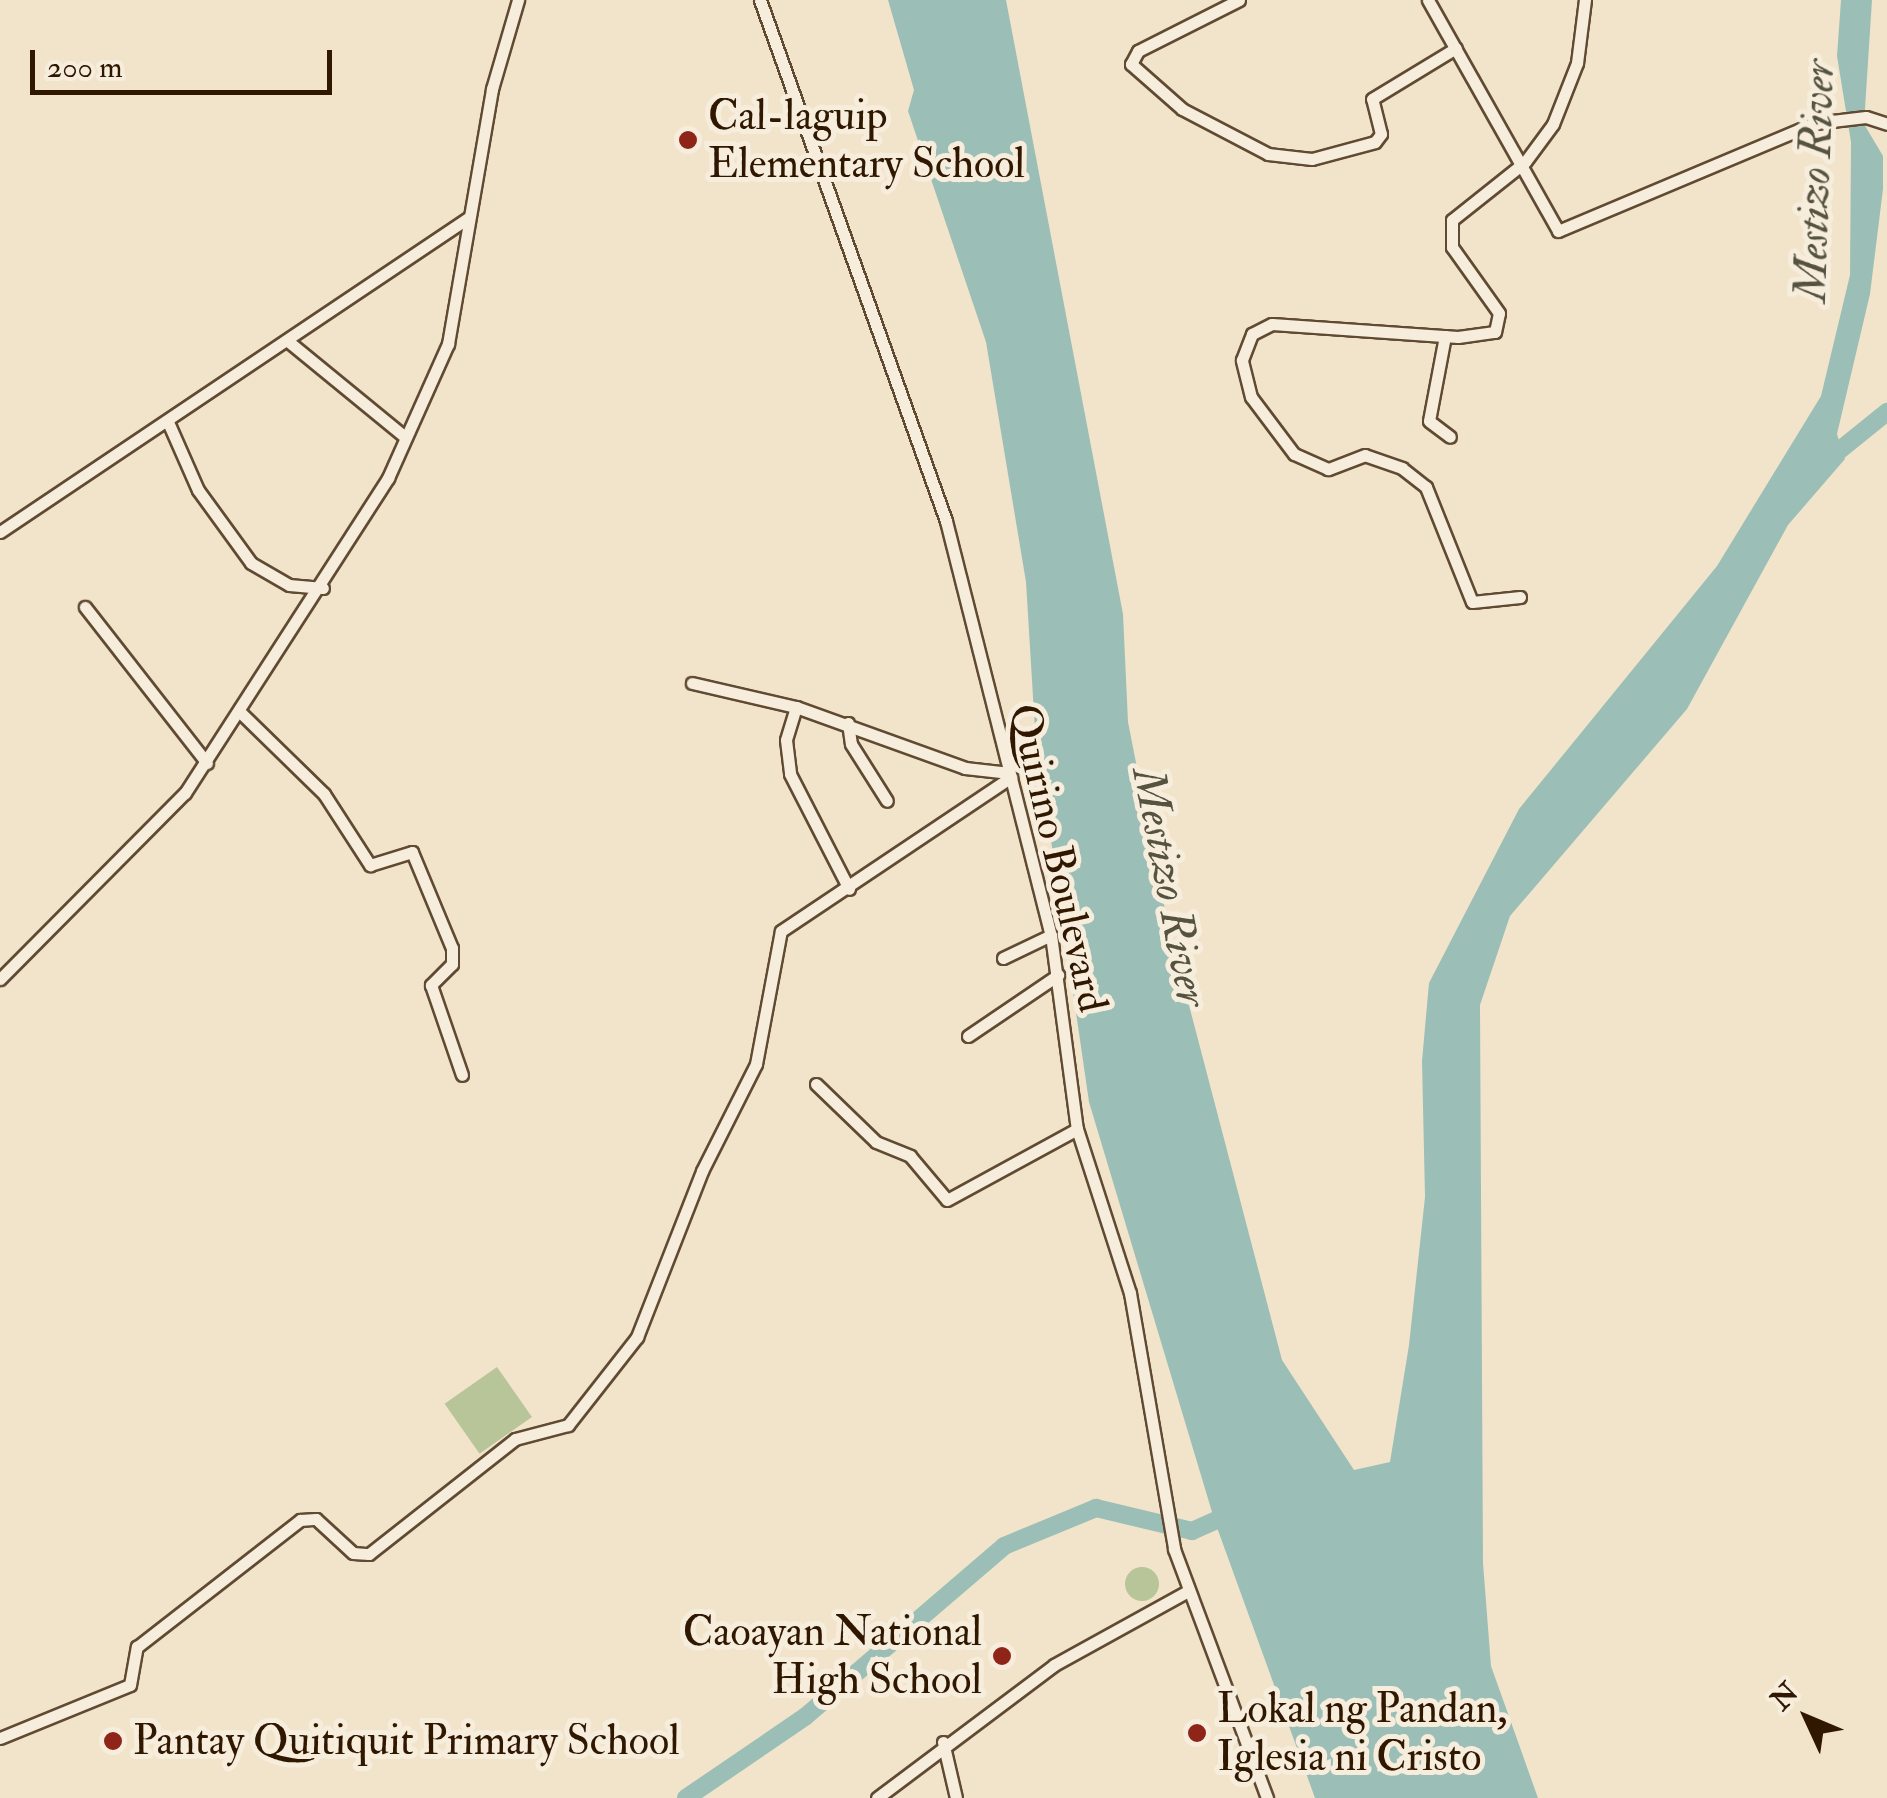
<!DOCTYPE html>
<style>
body{margin:0}
#map{position:relative;width:1887px;height:1798px;overflow:hidden;background:#f2e4ca;font-family:"IM FELL Double Pica",serif}
div>[style]{position:absolute}
[style*='--x']{left:calc(var(--x)*1px);top:calc(var(--y)*1px);width:calc(var(--w)*1px);rotate:calc(var(--a)*1deg)}
.green>*{inset:0;background:#b8c598;transform-origin:0 0}
.round{border-radius:50%}
.water>*{inset:0;background:#9bbfb6}
.river>*{height:18px;margin:-9px;padding:0 9px;transform-origin:9px;border-radius:9px;background:#9bbfb6}
.roads{filter:drop-shadow(2px 0 #604a32) drop-shadow(-2px 0 #604a32) drop-shadow(0 2px #604a32) drop-shadow(0 -2px #604a32)}
.minor>*{height:11px;margin:-5.5px;padding:0 5.5px;transform-origin:5.5px;border-radius:5.5px;background:#f7eddd}
.dots>*{width:28px;height:28px;translate:-50% -50%;box-sizing:border-box;border:5px solid #f7eddd;border-radius:50%}
span{translate:-50% -50%;white-space:nowrap;text-align:center;line-height:1.15;-webkit-text-stroke:10px #f7eddd;paint-order:stroke}
.poi-label{font-size:42px;color:#301700}
.left{translate:0 -50%;text-align:left}
.right{translate:-100% -50%;text-align:right}
.street-label{font-size:42px;color:#301700}
.water-label{font-size:45px;color:#555240;font-style:italic}
.north{position:absolute;left:1757px;top:1668px;width:100px;height:100px;-webkit-text-stroke:8px #f7eddd;paint-order:stroke;rotate:314deg;font-size:28px;font-weight:700;line-height:40px;text-align:center;color:#301700}
.north::after{content:'';display:block;margin:auto;width:35px;height:45px;background:#301700;clip-path:polygon(50% 0,100% 100%,50% 72%,0 100%)}
.scale{position:absolute;left:30px;top:50px;width:302px;height:45px;box-sizing:border-box;border:5px solid #301700;border-top:0;padding-left:12px;font-size:30px;line-height:35px;white-space:nowrap;color:#301700;-webkit-text-stroke:8px #f7eddd;paint-order:stroke}
</style>
<div id="map">
<div class="green">
<i style="left:497px;top:1367px;width:61px;height:64px;rotate:55deg"></i>
<i class="round" style="left:1125px;top:1567px;width:34px;height:34px"></i>
</div>
<div class="water">
<i style="clip-path:polygon(888px 0,1006px 0,1123px 614px,1128px 722px,1168px 925px,1282px 1360px,1354px 1470px,1390px 1462px,1409px 1345px,1425px 1197px,1422px 1061px,1429px 983px,1519px 809px,1717px 566px,1821px 396px,1850px 275px,1851px 142px,1837px 56px,1841px 0,1872px 0,1864px 124px,1883px 156px,1883px 189px,1870px 294px,1837px 434px,1845px 459px,1788px 525px,1687px 709px,1510px 916px,1480px 1005px,1483px 1563px,1491px 1666px,1538px 1798px,1315px 1798px,1215px 1522px,1089px 1102px,1035px 730px,1026px 582px,986px 342px,908px 111px,914px 90px)"></i>
</div>
<div class="river">
<i style="--x:1825;--y:462;--w:80;--a:-38.9"></i>
<i style="--x:686;--y:1798;--w:145;--a:-34.3"></i>
<i style="--x:806;--y:1716;--w:261;--a:-40.6"></i>
<i style="--x:1004;--y:1546;--w:100;--a:-22.4"></i>
<i style="--x:1096;--y:1508;--w:99;--a:13.5"></i>
<i style="--x:1192;--y:1531;--w:49;--a:-24"></i>
</div>
<div class="roads">
<div class="minor">
<i style="--x:760;--y:0;--w:553;--a:70.35"></i>
<i style="--x:946;--y:521;--w:427;--a:75.8"></i>
<i style="--x:1051;--y:935;--w:196;--a:82.4"></i>
<i style="--x:1077;--y:1129;--w:172;--a:72.1"></i>
<i style="--x:1130;--y:1293;--w:260;--a:80.2"></i>
<i style="--x:1174;--y:1549;--w:266;--a:69.5"></i>
<i style="--x:1239;--y:0;--w:113;--a:153.2"></i>
<i style="--x:1138;--y:51;--w:15;--a:118"></i>
<i style="--x:1131;--y:64;--w:68;--a:41.4"></i>
<i style="--x:1182;--y:109;--w:97;--a:27.6"></i>
<i style="--x:1268;--y:154;--w:44;--a:6.5"></i>
<i style="--x:1312;--y:159;--w:65;--a:-15.1"></i>
<i style="--x:1375;--y:142;--w:10;--a:-53"></i>
<i style="--x:1381;--y:134;--w:36;--a:-104"></i>
<i style="--x:1372;--y:99;--w:98;--a:-31.3"></i>
<i style="--x:1428;--y:0;--w:265;--a:60.6"></i>
<i style="--x:1558;--y:231;--w:279;--a:-22.8"></i>
<i style="--x:1815;--y:123;--w:51;--a:-6.7"></i>
<i style="--x:1866;--y:117;--w:22;--a:18"></i>
<i style="--x:1445;--y:336;--w:86;--a:100.7"></i>
<i style="--x:1429;--y:421;--w:26;--a:37"></i>
<i style="--x:289;--y:342;--w:150;--a:39.3"></i>
<i style="--x:168;--y:422;--w:74;--a:66.2"></i>
<i style="--x:198;--y:490;--w:90;--a:54"></i>
<i style="--x:251;--y:563;--w:44;--a:30.1"></i>
<i style="--x:289;--y:585;--w:34;--a:5"></i>
<i style="--x:0;--y:532;--w:564;--a:-33.86"></i>
<i style="--x:1520;--y:597;--w:48;--a:174.1"></i>
<i style="--x:1472;--y:602;--w:124;--a:-111.8"></i>
<i style="--x:1426;--y:487;--w:31;--a:-142"></i>
<i style="--x:1402;--y:468;--w:39;--a:-161"></i>
<i style="--x:1365;--y:455;--w:40;--a:159"></i>
<i style="--x:1328;--y:469;--w:37;--a:-156"></i>
<i style="--x:1294;--y:454;--w:71;--a:-127"></i>
<i style="--x:1251;--y:397;--w:38;--a:-104"></i>
<i style="--x:1242;--y:360;--w:28;--a:-69"></i>
<i style="--x:1252;--y:334;--w:22;--a:-27"></i>
<i style="--x:1272;--y:324;--w:186;--a:4"></i>
<i style="--x:1458;--y:337;--w:37;--a:-8"></i>
<i style="--x:1495;--y:332;--w:19;--a:-78"></i>
<i style="--x:1499;--y:313;--w:81;--a:-125.5"></i>
<i style="--x:1452;--y:247;--w:27;--a:-90"></i>
<i style="--x:1452;--y:220;--w:93;--a:-38.5"></i>
<i style="--x:1525;--y:162;--w:47;--a:-53.6"></i>
<i style="--x:1553;--y:124;--w:66;--a:-68.5"></i>
<i style="--x:1577;--y:63;--w:64;--a:-82.8"></i>
<i style="--x:85;--y:607;--w:198;--a:52"></i>
<i style="--x:692;--y:683;--w:107;--a:13"></i>
<i style="--x:796;--y:707;--w:180;--a:19.8"></i>
<i style="--x:965;--y:768;--w:45;--a:6.3"></i>
<i style="--x:796;--y:707;--w:34;--a:107"></i>
<i style="--x:786;--y:740;--w:34;--a:83"></i>
<i style="--x:790;--y:774;--w:129;--a:62.8"></i>
<i style="--x:241;--y:713;--w:116;--a:44.3"></i>
<i style="--x:324;--y:794;--w:85;--a:57.1"></i>
<i style="--x:370;--y:865;--w:44;--a:-17.2"></i>
<i style="--x:412;--y:852;--w:104;--a:67.4"></i>
<i style="--x:452;--y:948;--w:16;--a:90"></i>
<i style="--x:452;--y:964;--w:30;--a:135"></i>
<i style="--x:431;--y:985;--w:95;--a:71"></i>
<i style="--x:848;--y:723;--w:21;--a:82"></i>
<i style="--x:851;--y:744;--w:67;--a:57.7"></i>
<i style="--x:1003;--y:958;--w:53;--a:-25.6"></i>
<i style="--x:0;--y:979;--w:262;--a:-45.2"></i>
<i style="--x:185;--y:793;--w:375;--a:-57.2"></i>
<i style="--x:388;--y:478;--w:147;--a:-65.9"></i>
<i style="--x:448;--y:344;--w:259;--a:-80.2"></i>
<i style="--x:492;--y:89;--w:93;--a:-73.7"></i>
<i style="--x:968;--y:1036;--w:109;--a:-34.1"></i>
<i style="--x:816;--y:1084;--w:83;--a:44"></i>
<i style="--x:876;--y:1142;--w:37;--a:22"></i>
<i style="--x:910;--y:1156;--w:57;--a:49.9"></i>
<i style="--x:947;--y:1200;--w:148;--a:-28.6"></i>
<i style="--x:0;--y:1738;--w:140;--a:-22.2"></i>
<i style="--x:130;--y:1685;--w:39;--a:-80"></i>
<i style="--x:137;--y:1647;--w:207;--a:-37.9"></i>
<i style="--x:300;--y:1520;--w:16;--a:-4"></i>
<i style="--x:316;--y:1519;--w:50;--a:42.6"></i>
<i style="--x:353;--y:1553;--w:16;--a:4"></i>
<i style="--x:369;--y:1554;--w:186;--a:-38.2"></i>
<i style="--x:515;--y:1439;--w:55;--a:-14.8"></i>
<i style="--x:568;--y:1425;--w:112;--a:-51.9"></i>
<i style="--x:637;--y:1337;--w:178;--a:-68.6"></i>
<i style="--x:702;--y:1171;--w:120;--a:-63.2"></i>
<i style="--x:756;--y:1064;--w:135;--a:-79.4"></i>
<i style="--x:781;--y:931;--w:277;--a:-33.8"></i>
<i style="--x:943;--y:1742;--w:57;--a:76.9"></i>
<i style="--x:877;--y:1798;--w:221;--a:-36.9"></i>
<i style="--x:1054;--y:1665;--w:153;--a:-28.9"></i>
</div>
</div>
<div class="dots">
<i style="left:688px;top:140px;background:#8f2418"></i>
<i style="left:1002px;top:1656px;background:#8f2418"></i>
<i style="left:1197px;top:1733px;background:#8f2418"></i>
<i style="left:113px;top:1741px;background:#8f2418"></i>
</div>
<div class="poi-label">
<span class="left" style="left:708px;top:140px">Cal-laguip<br>Elementary School</span>
<span class="right" style="left:982px;top:1656px">Caoayan National<br>High School</span>
<span class="left" style="left:1217px;top:1733px">Lokal ng Pandan,<br>Iglesia ni Cristo</span>
<span class="left" style="left:133px;top:1741px">Pantay Quitiquit Primary School</span>
</div>
<div class="street-label">
<span style="left:1058px;top:858px;rotate:77deg">Quirino Boulevard</span>
</div>
<div class="water-label">
<span style="left:1816px;top:181px;rotate:-88deg">Mestizo River</span>
<span style="left:1169px;top:887px;rotate:79deg">Mestizo River</span>
</div>
<div class="north">N</div>
<div class="scale">200 m</div>
</div>
